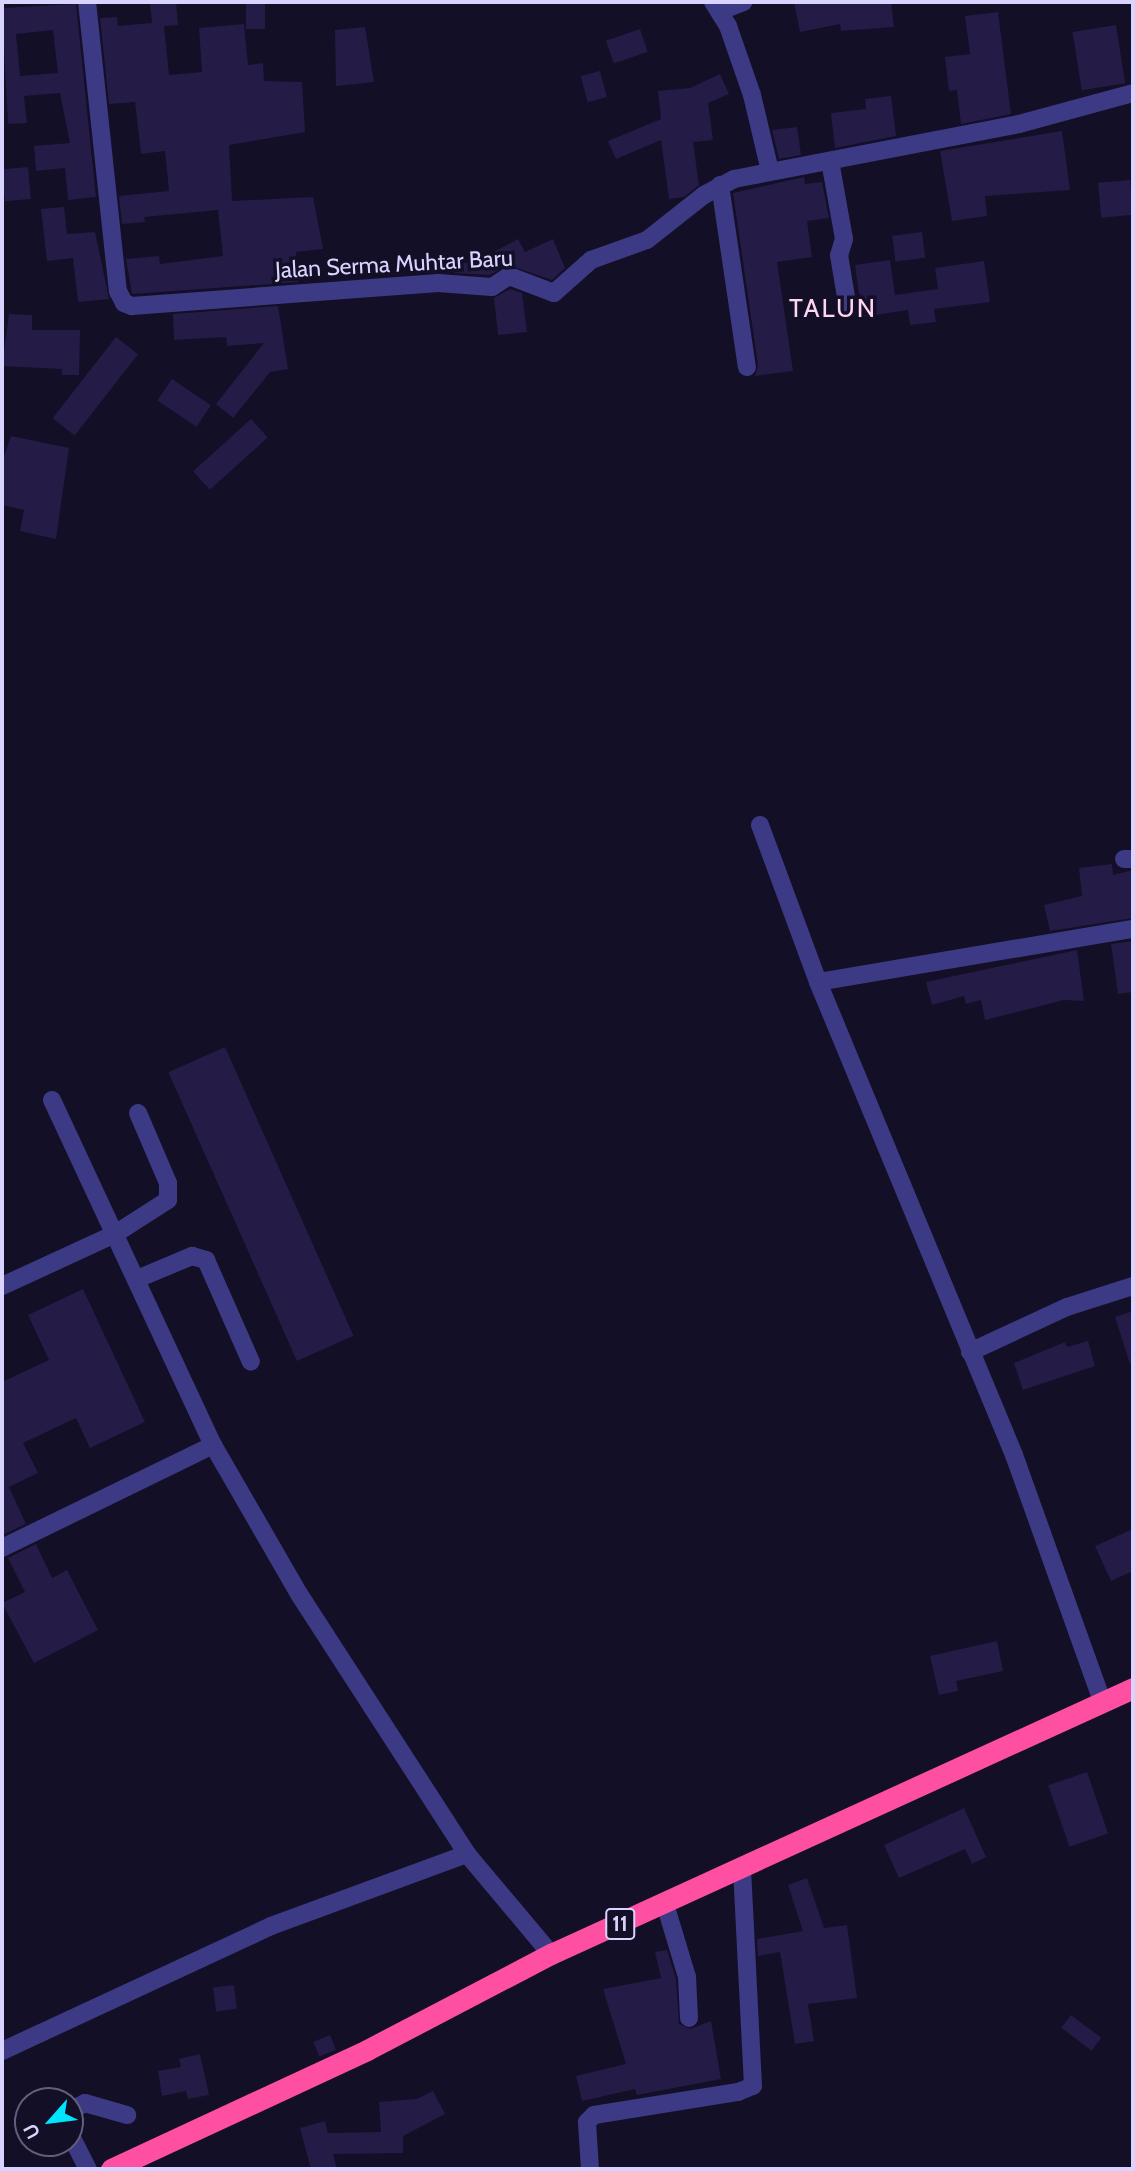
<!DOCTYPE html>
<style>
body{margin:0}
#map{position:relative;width:1135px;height:2171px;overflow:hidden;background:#130f26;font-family:Cabin,sans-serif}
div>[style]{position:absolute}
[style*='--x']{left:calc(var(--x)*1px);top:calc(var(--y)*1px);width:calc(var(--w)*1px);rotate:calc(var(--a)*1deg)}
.building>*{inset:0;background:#241b47;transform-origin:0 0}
.minor>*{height:18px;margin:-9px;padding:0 9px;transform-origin:9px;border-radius:9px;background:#3d3a85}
.highway>*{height:21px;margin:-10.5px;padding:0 10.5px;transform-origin:10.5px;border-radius:10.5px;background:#ff4fa3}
span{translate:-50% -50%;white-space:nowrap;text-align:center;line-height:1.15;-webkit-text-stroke:7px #130f26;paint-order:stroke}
.shield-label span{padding:2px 5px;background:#130f26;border:2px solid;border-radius:5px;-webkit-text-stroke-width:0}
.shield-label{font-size:21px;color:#d9d4ff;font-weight:700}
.street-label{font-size:23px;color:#d9d4ff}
.quarter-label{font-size:26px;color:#ffd6f0;letter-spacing:2px}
.frame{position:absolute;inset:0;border:4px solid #d9d4ff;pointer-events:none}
.north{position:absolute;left:14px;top:2087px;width:70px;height:70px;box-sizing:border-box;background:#130f26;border:2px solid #625e7d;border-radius:50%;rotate:242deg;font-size:19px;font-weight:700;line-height:28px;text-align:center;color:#d9d4ff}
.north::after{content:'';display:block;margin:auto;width:24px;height:32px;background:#00e5ff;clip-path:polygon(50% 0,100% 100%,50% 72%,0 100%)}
</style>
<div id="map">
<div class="building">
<i style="clip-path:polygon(150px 2px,176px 2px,178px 25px,164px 26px,169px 75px,202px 72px,199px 28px,244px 24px,248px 65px,263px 63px,264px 81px,302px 82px,305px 132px,229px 145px,232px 201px,313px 197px,323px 249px,296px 252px,298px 282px,132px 294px,126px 259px,159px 256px,160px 264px,223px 256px,218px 210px,144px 217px,145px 222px,122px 224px,119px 196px,169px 191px,165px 151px,141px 154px,135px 102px,109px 104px,100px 18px,117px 17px,118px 26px,152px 23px)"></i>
<i style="left:246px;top:2px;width:19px;height:27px"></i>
<i style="clip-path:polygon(794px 2px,891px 2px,894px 27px,841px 31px,840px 24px,800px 32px)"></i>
<i style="clip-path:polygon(evenodd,76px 4px,96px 197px,68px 200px,65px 168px,36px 171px,34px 146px,70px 143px,60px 93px,24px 96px,27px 123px,8px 124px,2px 8px,76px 4px,53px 30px,58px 73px,20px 76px,16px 34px,53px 30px)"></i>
<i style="clip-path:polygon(998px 12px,1011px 114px,961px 124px,957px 90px,949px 91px,945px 57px,970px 54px,965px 16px)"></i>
<i style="left:1116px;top:25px;width:59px;height:44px;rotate:81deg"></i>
<i style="clip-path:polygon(365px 27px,374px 82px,336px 86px,335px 30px)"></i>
<i style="left:640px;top:29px;width:24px;height:36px;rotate:71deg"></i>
<i style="left:600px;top:71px;width:27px;height:20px;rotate:75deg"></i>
<i style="clip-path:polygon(720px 74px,729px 94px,708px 103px,713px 140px,693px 142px,699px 185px,684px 197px,669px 199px,661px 140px,616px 159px,608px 141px,661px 119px,658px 91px,690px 88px)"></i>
<i style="clip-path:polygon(891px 96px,896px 136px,835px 148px,831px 113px,866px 109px,865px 99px)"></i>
<i style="clip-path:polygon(797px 127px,801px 155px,779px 159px,772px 130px)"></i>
<i style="clip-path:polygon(1062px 131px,1070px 190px,985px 196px,987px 216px,952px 221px,940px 151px)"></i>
<i style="left:28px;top:167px;width:32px;height:26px;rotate:85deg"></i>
<i style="clip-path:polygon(804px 177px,805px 184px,822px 182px,829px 218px,807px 221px,812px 257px,777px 262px,793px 371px,755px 376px,758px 365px,733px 193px)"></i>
<i style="left:1130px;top:180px;width:35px;height:32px;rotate:85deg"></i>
<i style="clip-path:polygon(64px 207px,67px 234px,95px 232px,109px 299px,78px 302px,73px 258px,47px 261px,41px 209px)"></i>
<i style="left:922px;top:232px;width:26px;height:30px;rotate:83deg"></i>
<i style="clip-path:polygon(518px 239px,525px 252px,553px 239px,565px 268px,552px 280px,508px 265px,489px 275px,454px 273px,455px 262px,474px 263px)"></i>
<i style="clip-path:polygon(890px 260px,895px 295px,938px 289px,935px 268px,984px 261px,990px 302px,934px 309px,936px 322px,910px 325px,908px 310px,862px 317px,855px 265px)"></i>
<i style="clip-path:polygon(510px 289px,522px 293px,527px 332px,498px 335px,494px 298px)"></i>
<i style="clip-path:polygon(278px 306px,288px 369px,270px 372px,233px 418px,216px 404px,264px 343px,227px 346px,226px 337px,174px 340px,173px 314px)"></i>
<i style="clip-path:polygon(9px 314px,32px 315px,32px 330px,80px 330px,79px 375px,62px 375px,62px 369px,2px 366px)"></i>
<i style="left:116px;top:337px;width:28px;height:103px;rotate:38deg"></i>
<i style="left:172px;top:379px;width:47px;height:26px;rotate:34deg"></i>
<i style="left:251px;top:419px;width:25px;height:78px;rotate:48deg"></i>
<i style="clip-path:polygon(11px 436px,69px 448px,56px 539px,20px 531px,24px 510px,2px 505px,2px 462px)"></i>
<i style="clip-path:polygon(1112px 864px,1113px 875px,1133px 870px,1133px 918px,1050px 931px,1044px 905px,1082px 896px,1079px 868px)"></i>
<i style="clip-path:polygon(1132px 941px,1133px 992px,1118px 994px,1111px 944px)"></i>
<i style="clip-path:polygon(1077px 950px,1084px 1001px,1064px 1000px,985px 1020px,981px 1000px,966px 1004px,964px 996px,932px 1005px,926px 982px)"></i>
<i style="left:225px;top:1047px;width:316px;height:62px;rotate:66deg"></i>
<i style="clip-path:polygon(83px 1289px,145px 1422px,90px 1448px,76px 1418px,23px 1443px,38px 1473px,9px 1487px,26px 1524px,2px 1535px,2px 1382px,49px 1360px,28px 1315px)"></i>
<i style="clip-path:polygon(1133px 1311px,1133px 1363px,1130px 1364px,1115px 1317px)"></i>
<i style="clip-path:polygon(1088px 1341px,1095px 1366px,1023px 1390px,1014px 1363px,1065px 1342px,1067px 1347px)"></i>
<i style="clip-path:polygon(1133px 1529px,1133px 1571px,1111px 1581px,1095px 1546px)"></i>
<i style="clip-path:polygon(36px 1544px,52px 1578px,67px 1570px,98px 1630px,34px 1663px,2px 1603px,25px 1592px,8px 1558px)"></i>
<i style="clip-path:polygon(997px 1641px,1003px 1671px,956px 1681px,958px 1691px,939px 1695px,930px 1656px)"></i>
<i style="left:1087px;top:1772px;width:65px;height:41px;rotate:71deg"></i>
<i style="clip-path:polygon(964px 1808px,986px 1857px,972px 1864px,965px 1849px,899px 1878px,884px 1845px)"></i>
<i style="clip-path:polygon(807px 1878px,824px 1928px,847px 1925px,857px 1998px,808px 2004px,814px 2041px,795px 2044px,780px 1952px,758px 1956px,757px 1939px,803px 1931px,788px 1885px)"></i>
<i style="clip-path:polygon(667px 1950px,676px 1979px,679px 2024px,690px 2029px,711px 2021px,721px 2079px,637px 2095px,635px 2089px,582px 2101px,576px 2076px,626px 2064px,603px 1989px,661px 1978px,655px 1952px)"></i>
<i style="left:234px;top:1985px;width:24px;height:21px;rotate:83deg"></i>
<i style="left:1071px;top:2015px;width:38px;height:16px;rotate:37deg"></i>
<i style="left:330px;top:2035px;width:16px;height:18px;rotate:68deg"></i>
<i style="clip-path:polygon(200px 2054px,209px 2095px,188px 2099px,186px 2091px,162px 2096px,158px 2071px,181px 2067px,179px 2059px)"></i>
<i style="clip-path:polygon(433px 2091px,445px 2114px,403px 2136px,403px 2153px,333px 2154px,337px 2169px,311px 2169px,300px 2128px,325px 2121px,328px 2133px,381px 2132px,379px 2102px,417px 2099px)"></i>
</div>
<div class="minor">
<i style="--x:87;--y:2;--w:291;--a:83.9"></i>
<i style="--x:118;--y:291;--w:13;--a:63"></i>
<i style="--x:124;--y:303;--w:9;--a:21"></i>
<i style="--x:132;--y:306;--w:307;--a:-4.3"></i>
<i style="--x:438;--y:283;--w:54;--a:4.2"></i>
<i style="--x:492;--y:287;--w:20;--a:-33"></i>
<i style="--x:509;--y:276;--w:48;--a:20.7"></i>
<i style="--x:554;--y:293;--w:50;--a:-41.7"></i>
<i style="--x:591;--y:260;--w:59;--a:-19.7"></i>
<i style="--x:647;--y:240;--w:73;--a:-38.3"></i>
<i style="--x:704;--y:195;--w:34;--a:-28"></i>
<i style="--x:734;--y:179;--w:290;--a:-10.9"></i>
<i style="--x:1019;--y:124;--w:118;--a:-15.2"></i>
<i style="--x:713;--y:2;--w:28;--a:58"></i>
<i style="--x:728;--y:26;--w:73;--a:70.8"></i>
<i style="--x:752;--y:95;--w:78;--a:76.7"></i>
<i style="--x:720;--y:11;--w:25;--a:-21"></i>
<i style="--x:830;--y:161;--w:79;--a:79.8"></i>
<i style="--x:844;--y:239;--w:17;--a:107"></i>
<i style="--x:839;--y:255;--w:55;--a:80.5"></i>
<i style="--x:720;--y:185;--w:184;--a:81.6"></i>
<i style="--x:760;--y:825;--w:167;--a:69.7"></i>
<i style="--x:818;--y:982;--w:512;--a:67.49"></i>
<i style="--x:1014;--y:1455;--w:263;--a:70.3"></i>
<i style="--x:1124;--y:859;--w:9;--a:0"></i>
<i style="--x:818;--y:982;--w:319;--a:-9.6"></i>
<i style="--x:52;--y:1100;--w:381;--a:65"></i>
<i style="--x:213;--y:1445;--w:172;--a:60"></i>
<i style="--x:299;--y:1594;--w:310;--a:57.1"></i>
<i style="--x:467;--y:1854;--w:131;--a:50"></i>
<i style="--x:137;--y:1279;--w:60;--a:-22.7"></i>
<i style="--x:192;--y:1256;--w:15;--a:16"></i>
<i style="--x:206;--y:1260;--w:111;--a:66.2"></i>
<i style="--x:2;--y:1286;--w:124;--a:-24.7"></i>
<i style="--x:115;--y:1234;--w:63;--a:-32.7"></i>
<i style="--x:168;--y:1200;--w:17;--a:-90"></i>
<i style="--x:168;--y:1183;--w:76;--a:-113.2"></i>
<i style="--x:970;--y:1352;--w:107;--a:-24.9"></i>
<i style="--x:1067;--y:1307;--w:69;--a:-17.7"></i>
<i style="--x:2;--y:1548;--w:235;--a:-26"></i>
<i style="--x:665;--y:1904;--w:76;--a:73.2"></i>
<i style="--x:687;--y:1977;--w:41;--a:87.2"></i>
<i style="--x:2;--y:2051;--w:297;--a:-24.9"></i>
<i style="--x:271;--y:1926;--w:209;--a:-20.2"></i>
<i style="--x:70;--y:2111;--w:17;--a:-28"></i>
<i style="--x:85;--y:2103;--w:44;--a:15.9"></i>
<i style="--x:70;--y:2134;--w:39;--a:63"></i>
<i style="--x:590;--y:2169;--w:47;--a:-93.7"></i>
<i style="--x:587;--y:2122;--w:10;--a:-45"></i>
<i style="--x:594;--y:2115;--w:146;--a:-9.1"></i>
<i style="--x:738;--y:2092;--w:16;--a:-22"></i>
<i style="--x:753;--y:2086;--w:217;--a:-92.9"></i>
</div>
<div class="highway">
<i style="--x:111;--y:2169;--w:282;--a:-24.9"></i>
<i style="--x:367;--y:2050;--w:208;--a:-27.6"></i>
<i style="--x:551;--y:1954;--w:640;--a:-24.56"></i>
</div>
<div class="shield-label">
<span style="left:620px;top:1924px">11</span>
</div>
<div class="street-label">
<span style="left:394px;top:264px;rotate:-3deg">Jalan Serma Muhtar Baru</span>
</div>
<div class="quarter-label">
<span style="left:833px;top:309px">TALUN</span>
</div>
<div class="frame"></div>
<div class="north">U</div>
</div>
